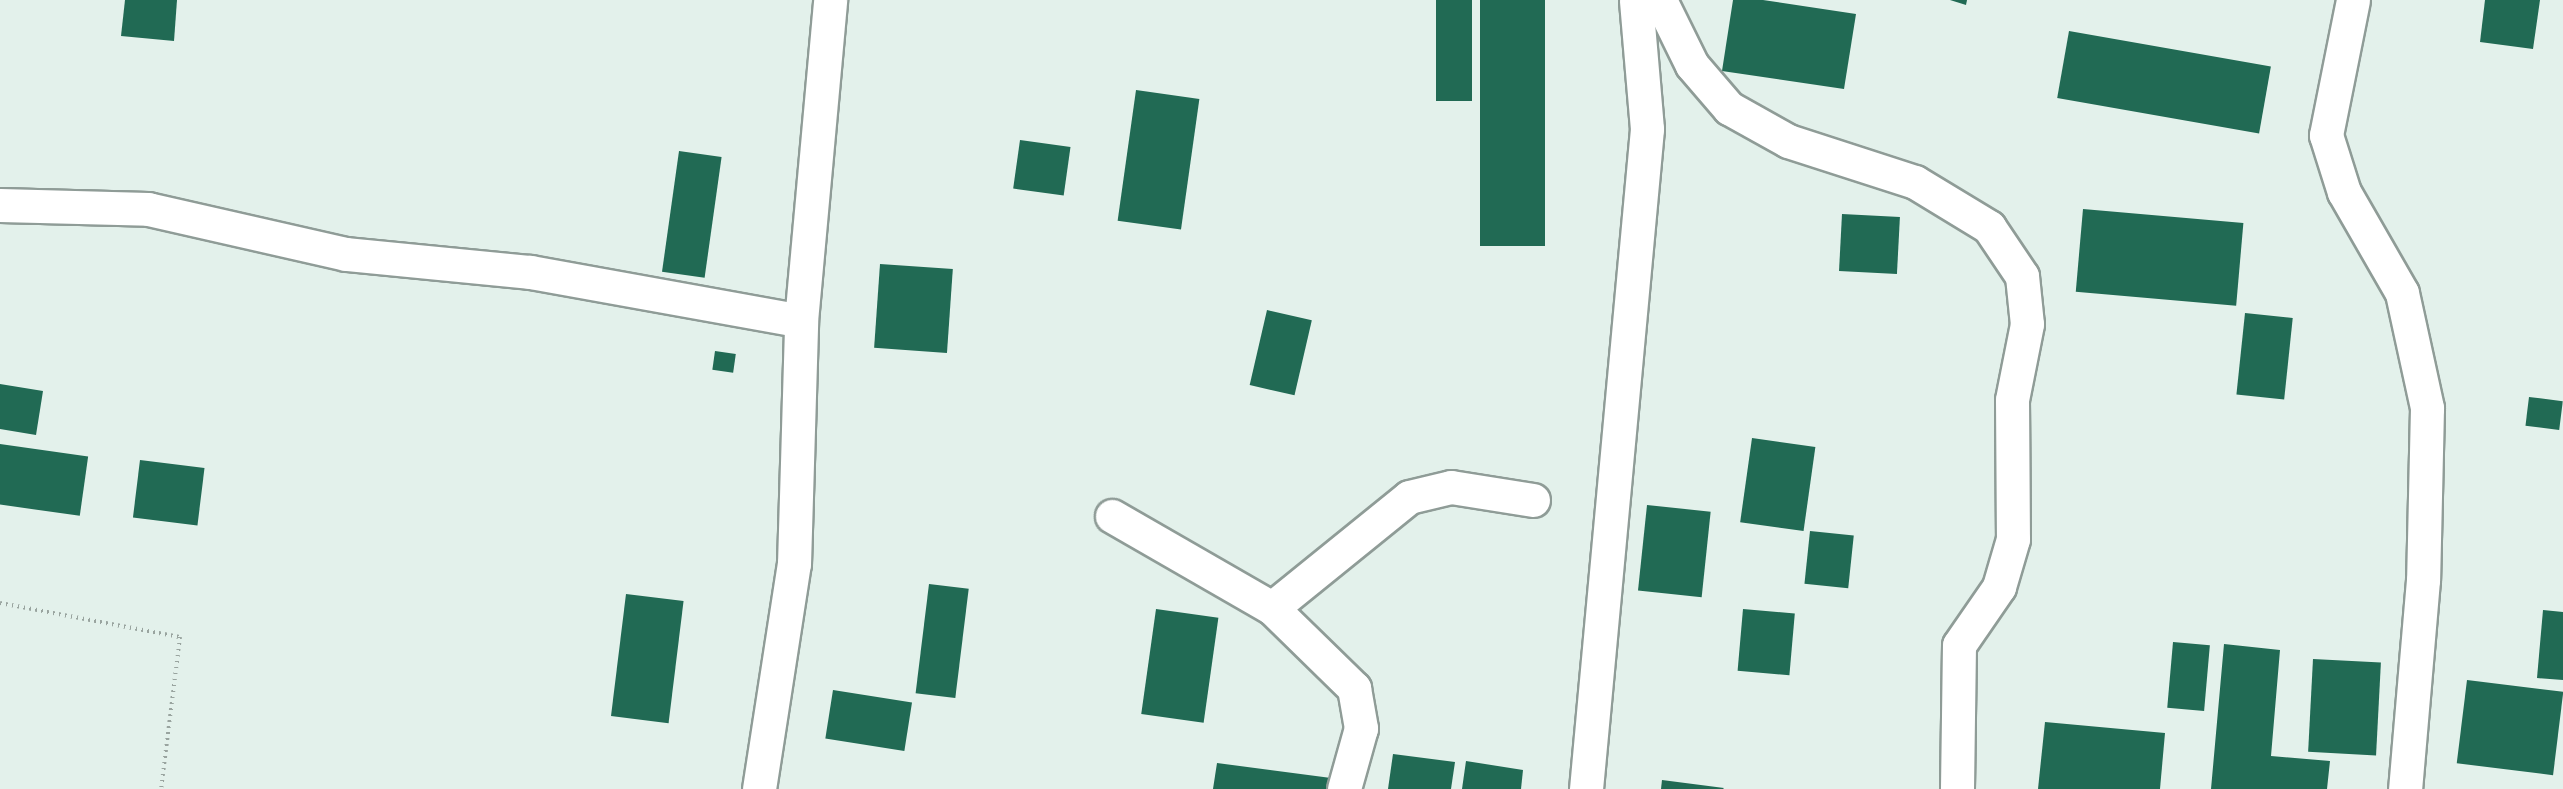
<!DOCTYPE html>
<style>
body{margin:0}
#map{position:relative;width:2563px;height:789px;overflow:hidden;background:#e3f1eb;font-family:"PT Sans",sans-serif}
div>[style]{position:absolute}
[style*='--x']{left:calc(var(--x)*1px);top:calc(var(--y)*1px);width:calc(var(--w)*1px);rotate:calc(var(--a)*1deg)}
.building>*{inset:0;background:#216a54;transform-origin:0 0}
.path>*{height:4px;margin-top:-2px;transform-origin:0;background:repeating-linear-gradient(90deg,#99a49f 0 1.5px,transparent 0 6px)}
.roads{filter:drop-shadow(2px 0 #8f9c97) drop-shadow(-2px 0 #8f9c97) drop-shadow(0 2px #8f9c97) drop-shadow(0 -2px #8f9c97)}
.minor>*{height:33px;margin:-16.5px;padding:0 16.5px;transform-origin:16.5px;border-radius:16.5px;background:#fff}
span{translate:-50% -50%;white-space:nowrap;text-align:center;line-height:1.15;-webkit-text-stroke:6px #f1fff9;paint-order:stroke}
</style>
<div id="map">
<div class="building">
<i style="clip-path:polygon(125px 0,177px 0,174px 41px,121px 36px)"></i>
<i style="left:1436px;top:0;width:36px;height:101px"></i>
<i style="left:1480px;top:0;width:65px;height:246px"></i>
<i style="clip-path:polygon(1733px 0,1763px 0,1856px 14px,1844px 89px,1722px 71px)"></i>
<i style="clip-path:polygon(1950px 0,1967px 0,1966px 5px)"></i>
<i style="clip-path:polygon(2485px 0,2540px 0,2533px 49px,2480px 42px)"></i>
<i style="left:2069px;top:31px;width:205px;height:68px;rotate:10deg"></i>
<i style="left:1136px;top:90px;width:64px;height:132px;rotate:8deg"></i>
<i style="left:1020px;top:140px;width:51px;height:49px;rotate:8deg"></i>
<i style="left:679px;top:151px;width:43px;height:122px;rotate:8deg"></i>
<i style="left:2083px;top:209px;width:161px;height:83px;rotate:5deg"></i>
<i style="left:1842px;top:214px;width:58px;height:57px;rotate:3deg"></i>
<i style="left:880px;top:264px;width:73px;height:84px;rotate:4deg"></i>
<i style="left:1267px;top:310px;width:46px;height:77px;rotate:13deg"></i>
<i style="left:2245px;top:313px;width:48px;height:82px;rotate:6deg"></i>
<i style="left:715px;top:351px;width:21px;height:19px;rotate:8deg"></i>
<i style="clip-path:polygon(0 384px,43px 391px,36px 435px,0 429px)"></i>
<i style="left:2529px;top:397px;width:34px;height:29px;rotate:7deg"></i>
<i style="left:1752px;top:438px;width:64px;height:85px;rotate:8deg"></i>
<i style="left:0;top:444px;width:89px;height:60px;rotate:8deg"></i>
<i style="left:140px;top:460px;width:65px;height:58px;rotate:7deg"></i>
<i style="left:1647px;top:505px;width:64px;height:86px;rotate:6deg"></i>
<i style="left:1810px;top:531px;width:44px;height:53px;rotate:6deg"></i>
<i style="left:929px;top:584px;width:40px;height:110px;rotate:7deg"></i>
<i style="left:626px;top:594px;width:58px;height:123px;rotate:7deg"></i>
<i style="left:1156px;top:609px;width:63px;height:106px;rotate:8deg"></i>
<i style="left:1743px;top:609px;width:52px;height:62px;rotate:5deg"></i>
<i style="clip-path:polygon(2543px 610px,2563px 612px,2563px 680px,2537px 678px)"></i>
<i style="left:2173px;top:642px;width:37px;height:66px;rotate:5deg"></i>
<i style="clip-path:polygon(2224px 644px,2280px 650px,2271px 756px,2330px 761px,2327px 789px,2211px 789px)"></i>
<i style="left:2313px;top:659px;width:68px;height:93px;rotate:3deg"></i>
<i style="left:2467px;top:680px;width:97px;height:84px;rotate:7deg"></i>
<i style="left:833px;top:690px;width:80px;height:49px;rotate:9deg"></i>
<i style="clip-path:polygon(2045px 722px,2165px 733px,2160px 789px,2038px 789px)"></i>
<i style="clip-path:polygon(1393px 754px,1455px 762px,1451px 789px,1388px 789px)"></i>
<i style="clip-path:polygon(1466px 761px,1523px 770px,1521px 789px,1462px 789px)"></i>
<i style="clip-path:polygon(1217px 763px,1331px 778px,1329px 789px,1213px 789px)"></i>
<i style="clip-path:polygon(1662px 780px,1724px 788px,1723px 789px,1661px 789px)"></i>
</div>
<div class="path">
<i style="--x:0;--y:603;--w:183;--a:10.7"></i>
<i style="--x:180;--y:637;--w:153;--a:97.1"></i>
</div>
<div class="roads">
<div class="minor">
<i style="--x:1660;--y:0;--w:72;--a:63.8"></i>
<i style="--x:1692;--y:65;--w:57;--a:49.3"></i>
<i style="--x:1729;--y:108;--w:68;--a:29.2"></i>
<i style="--x:1788;--y:141;--w:133;--a:17.9"></i>
<i style="--x:1915;--y:182;--w:87;--a:31.3"></i>
<i style="--x:1989;--y:227;--w:59;--a:56"></i>
<i style="--x:2022;--y:276;--w:48;--a:84.1"></i>
<i style="--x:2027;--y:324;--w:77;--a:101.2"></i>
<i style="--x:2012;--y:400;--w:139;--a:89.6"></i>
<i style="--x:2013;--y:539;--w:50;--a:106.3"></i>
<i style="--x:1999;--y:587;--w:70;--a:124.6"></i>
<i style="--x:1959;--y:645;--w:144;--a:90.8"></i>
<i style="--x:2353;--y:0;--w:138;--a:101.3"></i>
<i style="--x:2326;--y:135;--w:60;--a:72.5"></i>
<i style="--x:2344;--y:192;--w:116;--a:60.1"></i>
<i style="--x:2402;--y:293;--w:118;--a:77.7"></i>
<i style="--x:2427;--y:408;--w:172;--a:91.3"></i>
<i style="--x:2423;--y:580;--w:210;--a:94.9"></i>
<i style="--x:0;--y:205;--w:148;--a:1.5"></i>
<i style="--x:148;--y:209;--w:203;--a:12.8"></i>
<i style="--x:346;--y:254;--w:185;--a:5.6"></i>
<i style="--x:530;--y:272;--w:275;--a:10.2"></i>
<i style="--x:1112;--y:516;--w:185;--a:29.9"></i>
<i style="--x:1272;--y:608;--w:115;--a:44.3"></i>
<i style="--x:1354;--y:688;--w:41;--a:80.1"></i>
<i style="--x:1361;--y:728;--w:63;--a:105.6"></i>
<i style="--x:1272;--y:608;--w:176;--a:-39"></i>
<i style="--x:1409;--y:497;--w:43;--a:-13.4"></i>
<i style="--x:1451;--y:487;--w:83;--a:9"></i>
<i style="--x:759;--y:789;--w:228;--a:-81.2"></i>
<i style="--x:794;--y:564;--w:243;--a:-88.3"></i>
<i style="--x:801;--y:321;--w:322;--a:-84.8"></i>
<i style="--x:1586;--y:789;--w:663;--a:-84.72"></i>
<i style="--x:1647;--y:129;--w:129;--a:-94.9"></i>
</div>
</div>
</div>
